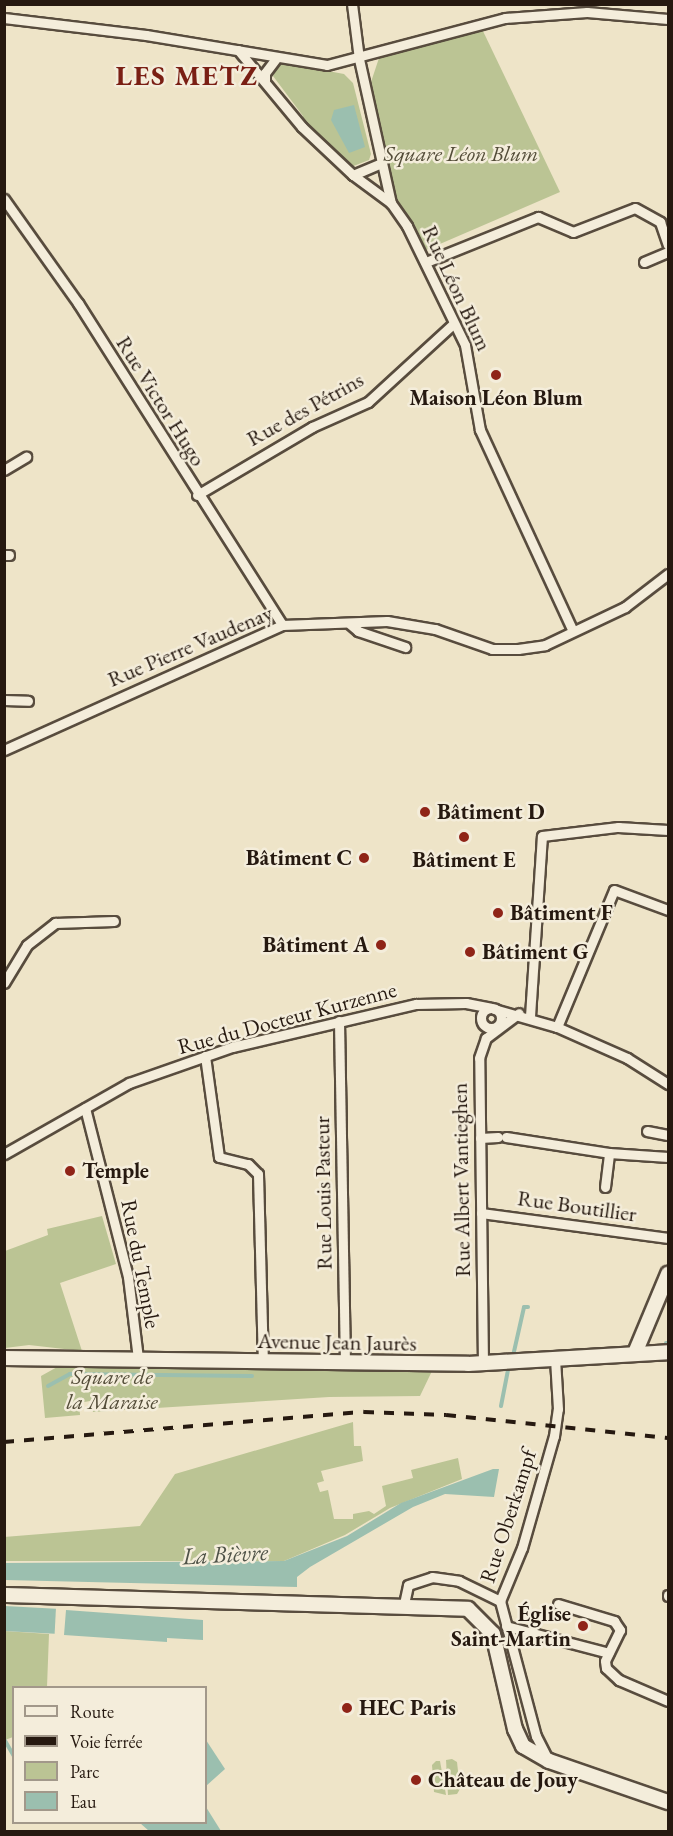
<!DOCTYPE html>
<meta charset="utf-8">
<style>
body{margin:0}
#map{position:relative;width:673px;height:1836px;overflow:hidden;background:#eee4c8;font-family:"EB Garamond",serif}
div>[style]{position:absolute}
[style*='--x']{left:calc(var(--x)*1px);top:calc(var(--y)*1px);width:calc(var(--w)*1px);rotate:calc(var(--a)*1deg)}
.green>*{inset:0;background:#bbc494}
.water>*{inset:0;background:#9bbfaf;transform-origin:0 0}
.stream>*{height:4px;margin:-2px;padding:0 2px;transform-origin:2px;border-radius:2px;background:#9bbfaf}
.roads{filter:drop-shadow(2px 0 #584c3e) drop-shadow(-2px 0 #584c3e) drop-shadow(0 2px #584c3e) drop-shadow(0 -2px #584c3e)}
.street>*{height:9px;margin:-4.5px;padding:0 4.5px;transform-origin:4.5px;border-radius:4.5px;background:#f4eddb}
.street>.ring{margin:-4.5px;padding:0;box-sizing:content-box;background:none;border:9px solid #f4eddb;border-radius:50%}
.secondary>*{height:14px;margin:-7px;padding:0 7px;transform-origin:7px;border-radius:7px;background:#f4eddb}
.rail>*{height:4px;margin-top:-2px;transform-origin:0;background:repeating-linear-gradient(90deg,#261910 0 10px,transparent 0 20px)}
.dots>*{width:16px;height:16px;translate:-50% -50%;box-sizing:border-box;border:3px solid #f4eddb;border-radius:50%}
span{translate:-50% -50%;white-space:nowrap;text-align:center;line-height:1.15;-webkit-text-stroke:5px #f4eddb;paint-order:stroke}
.park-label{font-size:22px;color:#534c38;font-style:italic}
.street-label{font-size:22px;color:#261910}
.poi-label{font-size:22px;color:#261910;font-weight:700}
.left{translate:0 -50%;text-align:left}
.right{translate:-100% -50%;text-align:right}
.water-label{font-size:24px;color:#4f5348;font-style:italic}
.district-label{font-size:28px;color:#7a1f14;font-weight:700;letter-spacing:1.5px}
.frame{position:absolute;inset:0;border:6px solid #261910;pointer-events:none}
.legend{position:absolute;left:12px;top:1686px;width:195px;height:138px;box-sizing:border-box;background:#f4eddb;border:2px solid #a2988a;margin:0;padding:8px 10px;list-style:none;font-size:18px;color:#261910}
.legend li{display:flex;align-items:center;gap:12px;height:30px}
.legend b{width:30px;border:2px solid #a2988a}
</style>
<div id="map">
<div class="green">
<i style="clip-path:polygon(482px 29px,560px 192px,426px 250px,397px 201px,371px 82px,380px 55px)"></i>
<i style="clip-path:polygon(280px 62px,344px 74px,353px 83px,371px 154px,369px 160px,351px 167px,303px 124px,303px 116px,273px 76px)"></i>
<i style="clip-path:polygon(102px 1216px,116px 1264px,60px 1283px,82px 1351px,29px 1345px,5px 1348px,5px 1251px,48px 1235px,47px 1229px)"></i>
<i style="clip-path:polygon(141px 1365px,267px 1369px,432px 1371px,420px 1396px,329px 1397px,93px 1412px,90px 1401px,79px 1403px,80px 1415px,45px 1418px,41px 1376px,59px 1366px)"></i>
<i style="clip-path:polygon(353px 1422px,354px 1446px,361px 1446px,363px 1461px,321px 1471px,324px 1481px,317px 1483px,320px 1492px,328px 1490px,334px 1519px,353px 1519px,353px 1514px,369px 1511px,374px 1514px,386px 1506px,382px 1486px,413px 1478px,411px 1470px,458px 1458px,462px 1479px,390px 1508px,345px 1535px,284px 1561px,5px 1561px,4px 1537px,140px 1526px,175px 1474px)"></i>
<i style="clip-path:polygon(4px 1631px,49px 1634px,47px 1687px,14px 1688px,13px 1737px,5px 1740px)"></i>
<i style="clip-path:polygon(452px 1759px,457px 1762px,460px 1789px,457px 1794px,448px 1795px,446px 1760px)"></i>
<i style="clip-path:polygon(436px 1761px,440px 1761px,446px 1795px,434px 1792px,432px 1765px)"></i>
</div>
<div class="water">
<i style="clip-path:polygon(354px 105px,365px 147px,349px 153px,331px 120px,334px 110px)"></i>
<i style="clip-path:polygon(493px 1469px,499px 1469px,494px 1497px,445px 1494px,413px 1507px,310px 1567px,297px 1577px,297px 1587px,5px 1580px,5px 1563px,284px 1561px,347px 1536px,401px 1503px)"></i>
<i style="left:5px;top:1606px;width:51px;height:25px;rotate:3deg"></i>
<i style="clip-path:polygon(66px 1610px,203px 1620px,203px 1640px,167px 1638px,167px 1642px,64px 1635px)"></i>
<i style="clip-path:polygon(206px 1740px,225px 1769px,206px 1786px)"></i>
<i style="clip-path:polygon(206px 1807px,221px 1831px,149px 1831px,140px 1823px,206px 1822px)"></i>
</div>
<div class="stream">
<i style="--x:666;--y:1343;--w:2;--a:0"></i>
<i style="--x:513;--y:1356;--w:50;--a:-77.3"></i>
<i style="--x:524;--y:1307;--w:4;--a:0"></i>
<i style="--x:48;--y:1386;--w:25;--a:-29"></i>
<i style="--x:70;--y:1374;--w:182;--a:0.6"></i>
<i style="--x:501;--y:1406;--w:36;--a:-79"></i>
<i style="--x:4;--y:1739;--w:20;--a:60"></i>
</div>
<div class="roads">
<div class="street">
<i style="--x:352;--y:4;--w:55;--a:82.7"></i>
<i style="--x:359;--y:59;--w:148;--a:77.5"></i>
<i style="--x:391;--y:203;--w:28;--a:55"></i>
<i style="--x:407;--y:226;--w:132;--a:64"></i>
<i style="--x:465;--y:345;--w:86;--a:80"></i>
<i style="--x:480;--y:430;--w:219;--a:65.2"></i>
<i style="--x:4;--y:18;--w:143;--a:6.8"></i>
<i style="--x:146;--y:35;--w:183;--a:9.4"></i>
<i style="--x:327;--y:65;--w:184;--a:-14.8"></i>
<i style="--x:505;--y:18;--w:82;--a:-4.2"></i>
<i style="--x:587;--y:12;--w:81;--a:4.9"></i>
<i style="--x:238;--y:50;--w:100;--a:50.3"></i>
<i style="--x:302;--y:127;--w:70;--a:43.3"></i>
<i style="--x:353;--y:175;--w:47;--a:36.4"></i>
<i style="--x:265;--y:81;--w:8;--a:-90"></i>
<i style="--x:265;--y:73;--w:20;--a:-53"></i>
<i style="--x:353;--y:175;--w:28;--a:-23"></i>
<i style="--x:4;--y:199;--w:128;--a:54.6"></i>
<i style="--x:78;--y:303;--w:381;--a:57.6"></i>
<i style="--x:426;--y:262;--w:121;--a:-21.9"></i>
<i style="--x:538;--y:217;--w:38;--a:23"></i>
<i style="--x:573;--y:232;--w:66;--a:-21.2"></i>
<i style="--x:635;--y:208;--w:29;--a:29"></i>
<i style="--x:660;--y:222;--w:24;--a:71"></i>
<i style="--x:644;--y:262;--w:26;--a:-23"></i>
<i style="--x:4;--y:470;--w:26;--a:-31"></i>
<i style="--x:197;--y:495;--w:134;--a:-30.6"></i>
<i style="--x:312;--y:427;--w:61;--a:-24.1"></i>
<i style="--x:368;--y:402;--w:115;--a:-42.5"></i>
<i style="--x:4;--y:555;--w:5;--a:0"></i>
<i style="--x:350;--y:624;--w:11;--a:41"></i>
<i style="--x:358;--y:631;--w:50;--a:18.8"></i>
<i style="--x:4;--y:700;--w:24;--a:2"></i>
<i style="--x:4;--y:750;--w:305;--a:-24.2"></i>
<i style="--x:282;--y:625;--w:105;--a:-2.2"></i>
<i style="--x:387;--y:621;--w:49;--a:9.5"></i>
<i style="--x:435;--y:629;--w:60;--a:19.3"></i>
<i style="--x:492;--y:649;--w:26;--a:0"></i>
<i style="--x:518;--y:649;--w:27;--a:-8"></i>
<i style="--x:545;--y:645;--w:89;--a:-25.4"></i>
<i style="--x:625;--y:607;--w:54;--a:-37.5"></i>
<i style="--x:4;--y:983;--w:44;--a:-58.8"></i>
<i style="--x:27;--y:945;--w:36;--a:-38"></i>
<i style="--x:55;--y:923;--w:59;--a:-1.9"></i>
<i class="ring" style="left:481px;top:1008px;width:11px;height:11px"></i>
<i style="--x:494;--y:1009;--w:66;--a:15.9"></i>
<i style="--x:557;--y:1027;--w:77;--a:23.9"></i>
<i style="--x:627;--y:1058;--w:49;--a:32.4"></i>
<i style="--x:530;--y:1016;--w:180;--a:-86.2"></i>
<i style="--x:542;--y:836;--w:77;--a:-6.8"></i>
<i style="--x:618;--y:827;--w:50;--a:3.4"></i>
<i style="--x:339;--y:1021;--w:343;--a:89"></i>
<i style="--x:557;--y:1027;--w:148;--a:-67.4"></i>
<i style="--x:614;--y:890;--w:58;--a:20.3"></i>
<i style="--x:205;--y:1056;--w:102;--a:82.1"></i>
<i style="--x:219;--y:1157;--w:30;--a:14"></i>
<i style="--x:248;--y:1164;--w:14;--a:45"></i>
<i style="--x:258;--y:1174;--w:189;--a:88.5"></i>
<i style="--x:85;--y:1108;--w:174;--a:75.7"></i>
<i style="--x:128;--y:1277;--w:83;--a:83"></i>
<i style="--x:647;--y:1131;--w:21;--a:11"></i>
<i style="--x:506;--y:1137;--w:104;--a:8.8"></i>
<i style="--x:609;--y:1153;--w:59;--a:3.9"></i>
<i style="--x:480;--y:1138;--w:18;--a:-3"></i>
<i style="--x:4;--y:1154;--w:144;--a:-29.6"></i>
<i style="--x:129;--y:1083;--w:109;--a:-19.3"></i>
<i style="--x:232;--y:1047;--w:189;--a:-13.2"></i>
<i style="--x:416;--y:1004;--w:50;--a:-1.1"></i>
<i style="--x:466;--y:1003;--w:25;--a:11"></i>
<i style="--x:605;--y:1187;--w:34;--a:-83"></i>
<i style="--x:481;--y:1213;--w:189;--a:7.6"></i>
<i style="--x:483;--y:1364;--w:306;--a:-90.7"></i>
<i style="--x:479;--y:1058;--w:21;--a:-71"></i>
<i style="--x:486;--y:1038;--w:41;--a:-37.1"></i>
<i style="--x:668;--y:1595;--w:1;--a:90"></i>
<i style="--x:500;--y:1601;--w:57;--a:-67.5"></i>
<i style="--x:522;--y:1548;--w:116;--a:-74.1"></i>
<i style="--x:554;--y:1436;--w:27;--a:-82"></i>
<i style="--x:558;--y:1409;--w:50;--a:-93.4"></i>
<i style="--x:500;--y:1601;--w:140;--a:75.1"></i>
<i style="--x:536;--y:1736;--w:28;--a:63"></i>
<i style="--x:404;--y:1604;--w:19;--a:-78"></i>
<i style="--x:408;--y:1585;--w:25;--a:-18"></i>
<i style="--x:432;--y:1577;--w:27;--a:8"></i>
<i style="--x:459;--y:1581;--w:46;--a:26"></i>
<i style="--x:558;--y:1604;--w:59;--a:16.9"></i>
<i style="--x:614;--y:1621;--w:11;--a:56"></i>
<i style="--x:620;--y:1630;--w:34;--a:116"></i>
<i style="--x:605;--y:1661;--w:7;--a:82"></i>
<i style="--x:606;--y:1668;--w:18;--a:43"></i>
<i style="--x:619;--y:1680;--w:53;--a:23.2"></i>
<i style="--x:506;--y:1626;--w:106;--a:14.7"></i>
</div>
<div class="secondary">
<i style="--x:635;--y:1353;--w:86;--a:-67.3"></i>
<i style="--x:4;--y:1358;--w:464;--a:0.7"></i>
<i style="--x:468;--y:1364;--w:200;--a:-3.4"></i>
<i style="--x:4;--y:1595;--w:464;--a:1.7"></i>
<i style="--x:468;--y:1609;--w:35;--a:45"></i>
<i style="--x:493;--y:1634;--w:98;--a:77"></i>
<i style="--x:515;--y:1729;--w:19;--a:65"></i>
<i style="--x:523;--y:1746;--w:30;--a:30"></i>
<i style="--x:549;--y:1761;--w:126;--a:19"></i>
</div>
</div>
<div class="rail">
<i style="--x:4;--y:1442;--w:361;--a:-4.8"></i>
<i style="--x:364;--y:1412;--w:82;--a:2.1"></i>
<i style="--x:446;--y:1415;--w:223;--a:5.9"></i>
</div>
<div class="dots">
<i style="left:496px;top:375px;background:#8f2418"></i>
<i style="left:425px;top:812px;background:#8f2418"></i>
<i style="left:464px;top:837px;background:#8f2418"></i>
<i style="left:364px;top:858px;background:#8f2418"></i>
<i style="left:498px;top:913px;background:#8f2418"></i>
<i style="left:381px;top:945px;background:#8f2418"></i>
<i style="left:470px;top:952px;background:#8f2418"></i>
<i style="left:70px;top:1171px;background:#8f2418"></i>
<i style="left:583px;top:1626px;background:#8f2418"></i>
<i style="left:347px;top:1708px;background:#8f2418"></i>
<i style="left:416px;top:1780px;background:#8f2418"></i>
</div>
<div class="park-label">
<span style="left:461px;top:154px">Square Léon Blum</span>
<span style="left:112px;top:1389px">Square de<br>la Maraise</span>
</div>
<div class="street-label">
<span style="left:457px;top:288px;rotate:65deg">Rue Léon Blum</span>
<span style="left:161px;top:401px;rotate:58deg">Rue Victor Hugo</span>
<span style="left:305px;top:409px;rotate:-29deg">Rue des Pétrins</span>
<span style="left:190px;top:646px;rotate:-23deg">Rue Pierre Vaudenay</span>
<span style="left:287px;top:1018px;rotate:-15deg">Rue du Docteur Kurzenne</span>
<span style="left:461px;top:1180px;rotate:-91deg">Rue Albert Vantieghen</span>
<span style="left:323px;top:1193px;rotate:-91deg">Rue Louis Pasteur</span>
<span style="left:577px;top:1206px;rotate:8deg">Rue Boutillier</span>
<span style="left:141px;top:1264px;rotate:79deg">Rue du Temple</span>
<span style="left:337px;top:1342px;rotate:1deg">Avenue Jean Jaurès</span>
<span style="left:508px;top:1516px;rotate:-72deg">Rue Oberkampf</span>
</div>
<div class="poi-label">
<span style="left:496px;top:398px">Maison Léon Blum</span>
<span class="left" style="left:437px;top:812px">Bâtiment D</span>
<span class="right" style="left:352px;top:858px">Bâtiment C</span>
<span style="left:464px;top:860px">Bâtiment E</span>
<span class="left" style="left:510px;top:913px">Bâtiment F</span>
<span class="right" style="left:369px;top:945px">Bâtiment A</span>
<span class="left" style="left:482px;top:952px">Bâtiment G</span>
<span class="left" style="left:82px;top:1171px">Temple</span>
<span class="right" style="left:571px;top:1626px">Église<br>Saint-Martin</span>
<span class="left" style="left:359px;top:1708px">HEC Paris</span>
<span class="left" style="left:428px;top:1780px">Château de Jouy</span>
</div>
<div class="water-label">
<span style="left:225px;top:1554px;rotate:-3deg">La Bièvre</span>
</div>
<div class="district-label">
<span style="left:187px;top:75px">LES METZ</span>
</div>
<div class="frame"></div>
<ul class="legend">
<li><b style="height:8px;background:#f4eddb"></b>Route</li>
<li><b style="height:8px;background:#261910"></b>Voie ferrée</li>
<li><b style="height:16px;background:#bbc494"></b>Parc</li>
<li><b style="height:16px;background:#9bbfaf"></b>Eau</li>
</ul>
</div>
